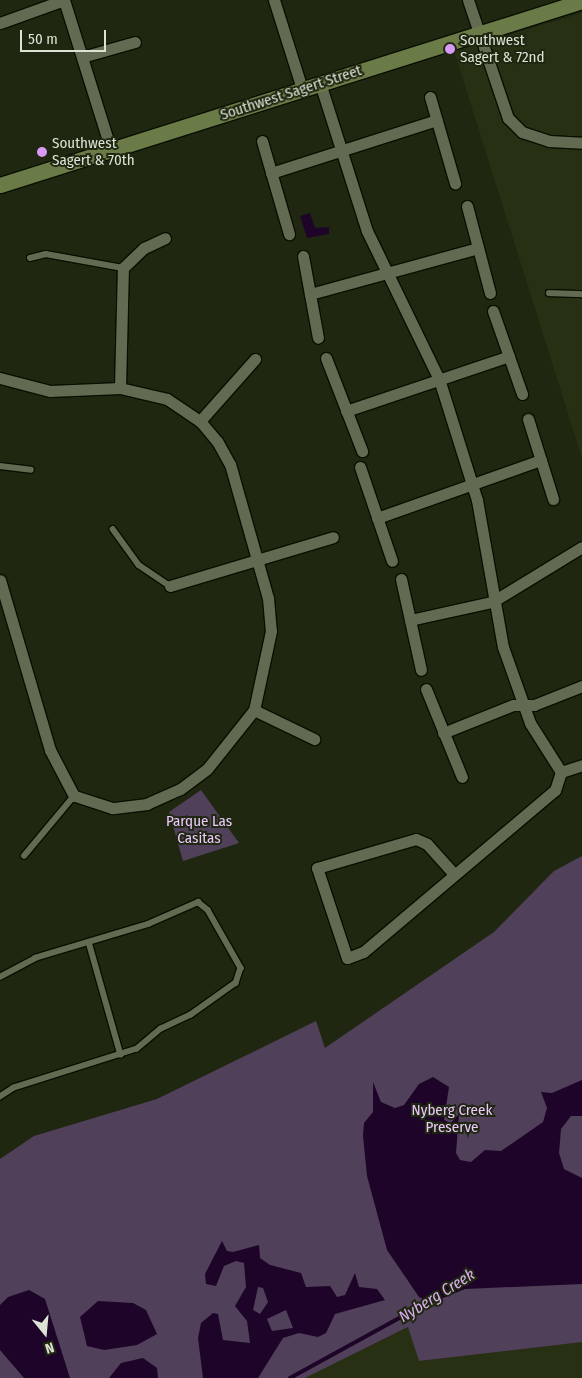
<!DOCTYPE html>
<style>
body{margin:0}
#map{position:relative;width:582px;height:1378px;overflow:hidden;background:#1f2711;font-family:"Fira Sans Condensed",sans-serif}
div>[style]{position:absolute}
[style*='--x']{left:calc(var(--x)*1px);top:calc(var(--y)*1px);width:calc(var(--w)*1px);rotate:calc(var(--a)*1deg)}
.built>*{inset:0;background:#273013}
.green>*{inset:0;background:#51405a}
.water>*{inset:0;background:#1e0429}
.stream>*{height:4px;margin:-2px;padding:0 2px;transform-origin:2px;border-radius:2px;background:#1e0429}
.roads{filter:drop-shadow(1px 0 #090f00) drop-shadow(-1px 0 #090f00) drop-shadow(0 1px #090f00) drop-shadow(0 -1px #090f00)}
.lane>*{height:5.5px;margin:-2.75px;padding:0 2.75px;transform-origin:2.75px;border-radius:2.75px;background:#626b52}
.street>*{height:11px;margin:-5.5px;padding:0 5.5px;transform-origin:5.5px;border-radius:5.5px;background:#626b52}
.secondary>*{height:15px;margin:-7.5px;padding:0 7.5px;transform-origin:7.5px;border-radius:7.5px;background:#6a7b48}
.dots>*{width:14px;height:14px;translate:-50% -50%;box-sizing:border-box;border:2px solid #1f2711;border-radius:50%}
span{translate:-50% -50%;white-space:nowrap;text-align:center;line-height:1.15;-webkit-text-stroke:4px #1f2711;paint-order:stroke}
.poi-label{font-size:15px;color:#dce2d4}
.left{translate:0 -50%;text-align:left}
.street-label{font-size:15px;color:#dce2d4}
.park-label{font-size:15px;color:#edc8ff}
.water-label{font-size:16px;color:#ddaff3;font-style:italic}
.north{position:absolute;left:20px;top:1308px;width:50px;height:50px;-webkit-text-stroke:4px #1f2711;paint-order:stroke;rotate:163deg;font-size:14px;font-weight:700;line-height:20px;text-align:center;color:#dce2d4}
.north::after{content:'';display:block;margin:auto;width:18px;height:22px;background:#dce2d4;clip-path:polygon(50% 0,100% 100%,50% 72%,0 100%)}
.scale{position:absolute;left:20px;top:30px;width:86px;height:22px;box-sizing:border-box;border:2px solid #dce2d4;border-top:0;padding-left:6px;font-size:15px;line-height:18px;white-space:nowrap;color:#dce2d4;-webkit-text-stroke:4px #1f2711;paint-order:stroke}
</style>
<div id="map">
<div class="built">
<i style="clip-path:polygon(582px 13px,582px 458px,454px 51px)"></i>
<i style="clip-path:polygon(409px 1327px,419px 1361px,582px 1342px,582px 1378px,305px 1378px)"></i>
</div>
<div class="green">
<i style="clip-path:polygon(201px 790px,239px 843px,183px 861px,169px 812px)"></i>
<i style="clip-path:polygon(582px 856px,582px 1342px,419px 1361px,408px 1327px,305px 1378px,0 1378px,0 1159px,34px 1136px,157px 1099px,316px 1021px,325px 1048px,494px 932px,554px 871px)"></i>
</div>
<div class="water">
<i style="clip-path:polygon(310px 213px,315px 228px,329px 227px,329px 234px,307px 238px,300px 216px)"></i>
<i style="clip-path:polygon(433px 1077px,449px 1087px,444px 1120px,451px 1123px,459px 1114px,456px 1153px,460px 1160px,471px 1162px,485px 1150px,501px 1151px,543px 1122px,547px 1108px,541px 1092px,552px 1093px,582px 1080px,582px 1116px,571px 1116px,561px 1129px,559px 1153px,564px 1169px,582px 1178px,582px 1284px,465px 1289px,431px 1303px,419px 1297px,387px 1250px,367px 1176px,363px 1136px,364px 1123px,373px 1112px,373px 1082px,381px 1102px,395px 1108px,404px 1105px,419px 1084px)"></i>
<i style="clip-path:polygon(evenodd,222px 1241px,227px 1251px,233px 1252px,259px 1245px,260px 1258px,270px 1265px,301px 1273px,306px 1287px,330px 1286px,337px 1297px,345px 1295px,355px 1273px,359px 1287px,377px 1289px,385px 1300px,335px 1314px,326px 1333px,318px 1337px,299px 1333px,283px 1338px,258px 1378px,203px 1378px,198px 1338px,201px 1323px,213px 1313px,218px 1314px,223px 1340px,250px 1343px,247px 1321px,235px 1306px,246px 1287px,244px 1263px,236px 1261px,224px 1266px,216px 1286px,206px 1284px,205px 1274px,222px 1241px,258px 1287px,263px 1288px,268px 1302px,260px 1314px,253px 1310px,258px 1287px,222px 1241px,286px 1310px,293px 1328px,272px 1331px,267px 1319px,286px 1310px)"></i>
<i style="clip-path:polygon(29px 1290px,45px 1299px,70px 1378px,24px 1378px,0 1350px,0 1305px,8px 1297px)"></i>
<i style="clip-path:polygon(98px 1301px,133px 1303px,146px 1310px,157px 1334px,137px 1345px,104px 1350px,87px 1346px,80px 1317px)"></i>
<i style="clip-path:polygon(143px 1358px,157px 1368px,158px 1378px,109px 1378px,121px 1363px)"></i>
</div>
<div class="stream">
<i style="--x:290;--y:1378;--w:160;--a:-28.8"></i>
</div>
<div class="roads">
<div class="lane">
<i style="--x:30;--y:258;--w:16;--a:-14"></i>
<i style="--x:46;--y:254;--w:78;--a:10.3"></i>
<i style="--x:549;--y:293;--w:33;--a:2"></i>
<i style="--x:0;--y:466;--w:31;--a:7"></i>
<i style="--x:113;--y:529;--w:44;--a:54.2"></i>
<i style="--x:139;--y:565;--w:37;--a:34"></i>
<i style="--x:24;--y:856;--w:78;--a:-50.2"></i>
<i style="--x:89;--y:942;--w:117;--a:74.2"></i>
<i style="--x:0;--y:977;--w:40;--a:-28"></i>
<i style="--x:35;--y:958;--w:118;--a:-16.7"></i>
<i style="--x:148;--y:924;--w:55;--a:-23.7"></i>
<i style="--x:198;--y:902;--w:13;--a:39"></i>
<i style="--x:208;--y:910;--w:67;--a:60.4"></i>
<i style="--x:241;--y:968;--w:16;--a:108"></i>
<i style="--x:236;--y:983;--w:55;--a:144.6"></i>
<i style="--x:191;--y:1015;--w:33;--a:155"></i>
<i style="--x:161;--y:1029;--w:31;--a:140"></i>
<i style="--x:137;--y:1049;--w:129;--a:162.4"></i>
<i style="--x:14;--y:1088;--w:17;--a:147"></i>
</div>
<div class="street">
<i style="--x:64;--y:0;--w:157;--a:72.6"></i>
<i style="--x:274;--y:0;--w:93;--a:72.5"></i>
<i style="--x:468;--y:0;--w:125;--a:71.3"></i>
<i style="--x:508;--y:118;--w:20;--a:45"></i>
<i style="--x:522;--y:132;--w:28;--a:18"></i>
<i style="--x:549;--y:141;--w:33;--a:3"></i>
<i style="--x:0;--y:23;--w:68;--a:-19.8"></i>
<i style="--x:82;--y:57;--w:55;--a:-15.8"></i>
<i style="--x:320;--y:83;--w:155;--a:72.4"></i>
<i style="--x:367;--y:231;--w:165;--a:64.1"></i>
<i style="--x:439;--y:379;--w:127;--a:72.6"></i>
<i style="--x:477;--y:500;--w:149;--a:80"></i>
<i style="--x:503;--y:647;--w:81;--a:70.4"></i>
<i style="--x:530;--y:723;--w:58;--a:57.7"></i>
<i style="--x:561;--y:772;--w:19;--a:108"></i>
<i style="--x:555;--y:790;--w:251;--a:139.8"></i>
<i style="--x:363;--y:952;--w:17;--a:159"></i>
<i style="--x:347;--y:958;--w:95;--a:-108.4"></i>
<i style="--x:317;--y:868;--w:103;--a:-16.3"></i>
<i style="--x:416;--y:839;--w:12;--a:24"></i>
<i style="--x:427;--y:844;--w:40;--a:48"></i>
<i style="--x:430;--y:97;--w:90;--a:73.8"></i>
<i style="--x:262;--y:141;--w:97;--a:73.8"></i>
<i style="--x:271;--y:173;--w:174;--a:-17.7"></i>
<i style="--x:467;--y:206;--w:90;--a:75.2"></i>
<i style="--x:303;--y:256;--w:83;--a:79.6"></i>
<i style="--x:310;--y:294;--w:174;--a:-15.3"></i>
<i style="--x:493;--y:311;--w:88;--a:70.7"></i>
<i style="--x:326;--y:358;--w:100;--a:68.8"></i>
<i style="--x:0;--y:378;--w:52;--a:14.6"></i>
<i style="--x:50;--y:391;--w:70;--a:-2.5"></i>
<i style="--x:120;--y:388;--w:48;--a:13.2"></i>
<i style="--x:167;--y:399;--w:40;--a:34"></i>
<i style="--x:200;--y:421;--w:26;--a:50"></i>
<i style="--x:217;--y:441;--w:26;--a:61"></i>
<i style="--x:230;--y:464;--w:139;--a:74.2"></i>
<i style="--x:268;--y:598;--w:33;--a:85"></i>
<i style="--x:271;--y:631;--w:81;--a:102.1"></i>
<i style="--x:254;--y:710;--w:75;--a:128.5"></i>
<i style="--x:207;--y:769;--w:34;--a:143"></i>
<i style="--x:180;--y:789;--w:36;--a:156"></i>
<i style="--x:147;--y:804;--w:35;--a:173"></i>
<i style="--x:112;--y:808;--w:40;--a:-162"></i>
<i style="--x:74;--y:796;--w:52;--a:-117.6"></i>
<i style="--x:50;--y:750;--w:177;--a:-106.4"></i>
<i style="--x:120;--y:388;--w:120;--a:-88.6"></i>
<i style="--x:123;--y:268;--w:29;--a:-44"></i>
<i style="--x:144;--y:248;--w:23;--a:-25"></i>
<i style="--x:346;--y:411;--w:172;--a:-18.6"></i>
<i style="--x:528;--y:419;--w:84;--a:72.6"></i>
<i style="--x:200;--y:421;--w:83;--a:-48.4"></i>
<i style="--x:360;--y:467;--w:99;--a:71.2"></i>
<i style="--x:377;--y:518;--w:174;--a:-19.5"></i>
<i style="--x:401;--y:579;--w:93;--a:77.6"></i>
<i style="--x:170;--y:586;--w:170;--a:-16.7"></i>
<i style="--x:410;--y:620;--w:84;--a:-12.4"></i>
<i style="--x:492;--y:602;--w:105;--a:-31.4"></i>
<i style="--x:426;--y:689;--w:95;--a:67.8"></i>
<i style="--x:254;--y:710;--w:67;--a:25.8"></i>
<i style="--x:443;--y:733;--w:75;--a:-21.8"></i>
<i style="--x:513;--y:705;--w:21;--a:0"></i>
<i style="--x:534;--y:705;--w:52;--a:-21.6"></i>
<i style="--x:561;--y:772;--w:22;--a:-18"></i>
</div>
<div class="secondary">
<i style="--x:0;--y:185;--w:610;--a:-17.54"></i>
</div>
</div>
<div class="dots">
<i style="left:450px;top:49px;background:#d99af7"></i>
<i style="left:42px;top:152px;background:#d99af7"></i>
</div>
<div class="poi-label">
<span class="left" style="left:460px;top:49px">Southwest<br>Sagert &amp; 72nd</span>
<span class="left" style="left:52px;top:152px">Southwest<br>Sagert &amp; 70th</span>
</div>
<div class="street-label">
<span style="left:291px;top:93px;rotate:-18deg">Southwest Sagert Street</span>
</div>
<div class="park-label">
<span style="left:199px;top:830px">Parque Las<br>Casitas</span>
<span style="left:452px;top:1119px">Nyberg Creek<br>Preserve</span>
</div>
<div class="water-label">
<span style="left:437px;top:1296px;rotate:-32deg">Nyberg Creek</span>
</div>
<div class="north">N</div>
<div class="scale">50 m</div>
</div>
